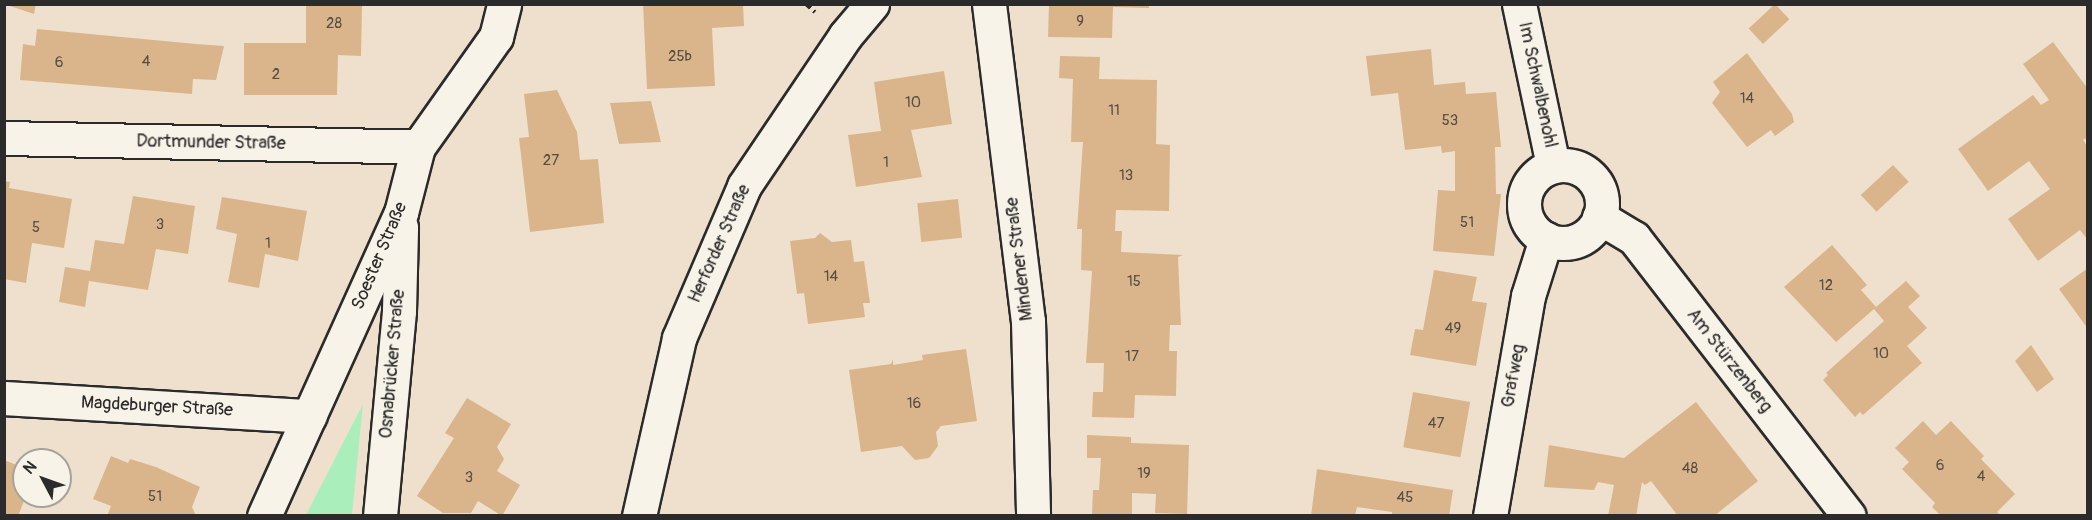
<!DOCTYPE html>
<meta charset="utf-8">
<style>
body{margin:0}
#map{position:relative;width:2092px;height:520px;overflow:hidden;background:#eee0cc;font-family:Pangolin,sans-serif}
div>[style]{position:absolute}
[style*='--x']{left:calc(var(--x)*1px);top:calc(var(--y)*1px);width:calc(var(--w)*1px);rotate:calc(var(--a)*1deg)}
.green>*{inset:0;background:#aaefbb}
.building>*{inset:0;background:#dab58c;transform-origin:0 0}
.path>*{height:4px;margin-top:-2px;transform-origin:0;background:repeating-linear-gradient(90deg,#2b2b2b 0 6px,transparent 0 10.5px)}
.roads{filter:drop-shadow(2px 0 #2b2b2b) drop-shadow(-2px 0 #2b2b2b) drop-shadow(0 2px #2b2b2b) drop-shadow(0 -2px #2b2b2b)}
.minor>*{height:33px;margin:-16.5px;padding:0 16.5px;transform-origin:16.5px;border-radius:16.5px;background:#f7f3e8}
.minor>.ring{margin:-16.5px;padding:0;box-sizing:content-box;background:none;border:33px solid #f7f3e8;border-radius:50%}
span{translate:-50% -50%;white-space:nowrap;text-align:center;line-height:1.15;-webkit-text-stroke:5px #f7f3e8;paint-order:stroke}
.number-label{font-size:15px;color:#574e43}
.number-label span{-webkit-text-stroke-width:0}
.street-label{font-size:18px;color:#2b2b2b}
.frame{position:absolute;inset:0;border:6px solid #2b2b2b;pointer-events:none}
.north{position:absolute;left:12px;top:448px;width:60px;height:60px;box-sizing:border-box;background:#f7f3e8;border:2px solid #a5a39c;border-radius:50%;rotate:311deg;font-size:16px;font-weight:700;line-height:24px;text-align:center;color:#2b2b2b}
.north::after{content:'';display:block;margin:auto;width:21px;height:27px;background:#2b2b2b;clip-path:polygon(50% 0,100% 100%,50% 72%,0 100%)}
</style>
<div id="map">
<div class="green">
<i style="clip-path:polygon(363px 404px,352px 515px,306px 515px)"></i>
</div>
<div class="building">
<i style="clip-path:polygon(4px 4px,36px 4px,34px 14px)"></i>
<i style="clip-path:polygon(306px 4px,362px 6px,361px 56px,338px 55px,337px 95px,244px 95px,244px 43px,306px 43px)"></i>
<i style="clip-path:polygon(643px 4px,743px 4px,744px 26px,712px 28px,715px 86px,647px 89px)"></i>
<i style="clip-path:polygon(1049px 4px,1149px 4px,1149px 8px,1113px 7px,1112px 38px,1048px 37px)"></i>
<i style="left:1775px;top:4px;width:21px;height:36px;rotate:47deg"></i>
<i style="clip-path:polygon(37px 29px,196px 44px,224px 46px,216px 80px,193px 79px,192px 94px,20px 80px,23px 44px,35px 46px)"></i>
<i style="clip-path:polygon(2053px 42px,2088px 89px,2088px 137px,2083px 140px,2088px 147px,2088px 240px,2080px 230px,2038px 261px,2008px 219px,2050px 189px,2029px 161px,1988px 191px,1958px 149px,2033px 95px,2041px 105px,2049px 100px,2023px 64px)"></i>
<i style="clip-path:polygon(1431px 49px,1434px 85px,1465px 82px,1466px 94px,1496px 92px,1501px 147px,1495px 147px,1496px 194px,1501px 194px,1494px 256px,1433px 251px,1438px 190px,1455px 191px,1455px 151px,1442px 153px,1441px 146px,1405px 150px,1398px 93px,1371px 96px,1366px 56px)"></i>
<i style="clip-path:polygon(1747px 53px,1792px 114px,1794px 122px,1775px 136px,1771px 130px,1747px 147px,1712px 103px,1720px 92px,1713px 82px)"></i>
<i style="clip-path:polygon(1060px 56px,1100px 57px,1099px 79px,1157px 80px,1156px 144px,1170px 145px,1169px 211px,1116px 210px,1115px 231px,1122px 231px,1121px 252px,1183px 255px,1178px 257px,1181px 325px,1170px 325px,1169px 351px,1177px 351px,1176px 396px,1135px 395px,1134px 418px,1092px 417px,1093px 392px,1103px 392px,1104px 363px,1086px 363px,1092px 271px,1081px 270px,1082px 229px,1077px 229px,1083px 142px,1071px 142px,1073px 79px,1059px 78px)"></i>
<i style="clip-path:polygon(944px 71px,952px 124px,911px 130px,922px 177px,856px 187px,848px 135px,881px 131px,874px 82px)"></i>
<i style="clip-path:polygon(557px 90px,577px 132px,580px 160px,598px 159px,604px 223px,530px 232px,519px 138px,529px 137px,524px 94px)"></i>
<i style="clip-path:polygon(651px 101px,661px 142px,619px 144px,610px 103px)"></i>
<i style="left:1893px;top:165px;width:23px;height:44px;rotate:47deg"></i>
<i style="clip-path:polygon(4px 181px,10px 182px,9px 188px,72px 199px,64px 248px,32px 243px,26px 283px,4px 279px)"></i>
<i style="clip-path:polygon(133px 196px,195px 206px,188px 254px,156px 249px,148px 290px,89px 281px,85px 307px,59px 302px,65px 267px,90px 271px,95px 240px,124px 244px)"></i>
<i style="clip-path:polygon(222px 197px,307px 211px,298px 261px,265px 254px,259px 288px,228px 282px,237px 234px,216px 229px)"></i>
<i style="left:958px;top:199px;width:39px;height:41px;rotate:84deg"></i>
<i style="clip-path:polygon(820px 233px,832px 242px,851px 240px,854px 262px,864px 261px,870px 303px,863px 303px,865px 317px,808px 324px,804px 293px,797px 294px,790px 241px,815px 238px)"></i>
<i style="clip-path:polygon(1832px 245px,1867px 285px,1861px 290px,1876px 307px,1906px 281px,1920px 296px,1908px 307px,1927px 328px,1907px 346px,1922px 363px,1863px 415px,1860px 412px,1855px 417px,1823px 380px,1828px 375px,1826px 373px,1884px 321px,1874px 309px,1836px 342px,1784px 287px)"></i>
<i style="clip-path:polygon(2088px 268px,2088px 329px,2059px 289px)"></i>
<i style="clip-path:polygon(1434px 270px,1477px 277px,1472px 301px,1487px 303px,1476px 366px,1410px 355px,1415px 329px,1423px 330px)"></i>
<i style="clip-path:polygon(2031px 345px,2054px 379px,2037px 392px,2015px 361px)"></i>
<i style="clip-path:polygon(966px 349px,977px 421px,941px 426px,936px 432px,938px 446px,929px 458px,915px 460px,902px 446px,861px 452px,849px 370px,891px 364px,893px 359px,893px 365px,923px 360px,922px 355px)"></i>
<i style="left:1413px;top:392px;width:58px;height:56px;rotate:10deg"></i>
<i style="clip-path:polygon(467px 398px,511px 424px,497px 447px,504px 459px,497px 471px,520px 485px,502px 516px,478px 501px,471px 513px,443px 513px,417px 496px,454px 438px,445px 433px)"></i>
<i style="clip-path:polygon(1696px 402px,1758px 481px,1714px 516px,1678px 516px,1651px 481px,1645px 485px,1642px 482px,1636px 516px,1608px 516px,1614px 485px,1598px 482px,1594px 490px,1544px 487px,1549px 445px,1624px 458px)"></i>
<i style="clip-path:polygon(1923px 421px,1936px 435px,1951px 421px,1984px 456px,1981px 459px,2015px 494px,1997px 512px,2001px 516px,1941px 516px,1932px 507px,1935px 503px,1902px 469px,1909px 462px,1895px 448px)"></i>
<i style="clip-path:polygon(1087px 435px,1131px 437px,1131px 443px,1189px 445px,1187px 514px,1155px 513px,1156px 494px,1132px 493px,1132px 516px,1092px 516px,1093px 490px,1099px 490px,1101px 458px,1087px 458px)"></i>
<i style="clip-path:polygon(111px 456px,128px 463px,130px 459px,156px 467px,200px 487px,192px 507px,196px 516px,107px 516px,111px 506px,93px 499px)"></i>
<i style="clip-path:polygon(4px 460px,24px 468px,26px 496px,18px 516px,4px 516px)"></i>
<i style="clip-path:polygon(1317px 469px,1453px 490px,1449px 516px,1392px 516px,1392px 512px,1357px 507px,1355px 516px,1311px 516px)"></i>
</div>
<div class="path">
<i style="--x:806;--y:4;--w:12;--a:42"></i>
</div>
<div class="roads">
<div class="minor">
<i style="--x:989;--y:4;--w:319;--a:83"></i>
<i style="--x:1028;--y:321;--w:195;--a:88.5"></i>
<i style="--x:1519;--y:4;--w:166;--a:78.1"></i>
<i style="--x:4;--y:138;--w:414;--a:1.2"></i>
<i class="ring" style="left:1524px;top:165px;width:45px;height:45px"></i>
<i style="--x:1599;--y:217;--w:41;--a:31"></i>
<i style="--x:1634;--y:238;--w:351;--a:52.3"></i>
<i style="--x:4;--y:398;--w:306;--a:3.4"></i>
<i style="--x:264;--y:516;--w:333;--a:-65.7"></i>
<i style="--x:401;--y:213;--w:68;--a:-75.6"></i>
<i style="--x:418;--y:147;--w:135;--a:-54.7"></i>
<i style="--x:496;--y:37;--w:34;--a:-76"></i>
<i style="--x:380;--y:516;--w:206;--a:-84.7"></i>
<i style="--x:399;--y:311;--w:84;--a:-88.6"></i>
<i style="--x:639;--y:516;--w:182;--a:-77.3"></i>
<i style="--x:679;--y:338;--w:165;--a:-66.8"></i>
<i style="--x:744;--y:186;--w:181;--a:-56"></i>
<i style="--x:845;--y:36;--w:42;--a:-49.8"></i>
<i style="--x:1490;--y:516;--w:223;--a:-80.2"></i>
<i style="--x:1528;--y:296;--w:60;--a:-72.5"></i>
</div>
</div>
<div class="number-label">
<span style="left:1080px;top:22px">9</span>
<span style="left:334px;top:24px">28</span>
<span style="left:680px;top:57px">25b</span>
<span style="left:146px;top:62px">4</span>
<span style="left:59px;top:63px">6</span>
<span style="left:276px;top:75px">2</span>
<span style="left:1747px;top:99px">14</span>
<span style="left:913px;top:103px">10</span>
<span style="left:1114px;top:111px">11</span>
<span style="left:1450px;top:121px">53</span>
<span style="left:551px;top:161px">27</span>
<span style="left:886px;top:163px">1</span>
<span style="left:1126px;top:176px">13</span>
<span style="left:1467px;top:223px">51</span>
<span style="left:160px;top:225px">3</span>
<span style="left:36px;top:228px">5</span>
<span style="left:268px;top:244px">1</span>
<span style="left:831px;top:277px">14</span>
<span style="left:1134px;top:282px">15</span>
<span style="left:1826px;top:286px">12</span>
<span style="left:1453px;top:329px">49</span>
<span style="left:1881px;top:354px">10</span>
<span style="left:1132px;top:357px">17</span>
<span style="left:914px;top:404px">16</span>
<span style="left:1436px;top:424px">47</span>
<span style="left:1940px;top:466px">6</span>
<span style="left:1690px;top:469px">48</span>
<span style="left:1144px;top:474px">19</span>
<span style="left:1981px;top:477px">4</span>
<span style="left:469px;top:478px">3</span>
<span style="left:155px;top:497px">51</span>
<span style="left:1405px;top:498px">45</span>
</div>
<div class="street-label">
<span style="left:1537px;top:85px;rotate:78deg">Im Schwalbenohl</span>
<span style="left:211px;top:143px;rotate:1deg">Dortmunder Straße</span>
<span style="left:720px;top:244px;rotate:-66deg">Herforder Straße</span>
<span style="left:380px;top:256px;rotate:-67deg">Soester Straße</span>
<span style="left:1020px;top:259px;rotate:-97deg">Mindener Straße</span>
<span style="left:1729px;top:361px;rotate:52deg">Am Stürzenberg</span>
<span style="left:393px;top:364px;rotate:-85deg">Osnabrücker Straße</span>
<span style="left:1514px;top:376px;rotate:-80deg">Grafweg</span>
<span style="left:157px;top:407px;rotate:3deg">Magdeburger Straße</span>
</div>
<div class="frame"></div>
<div class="north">N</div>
</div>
